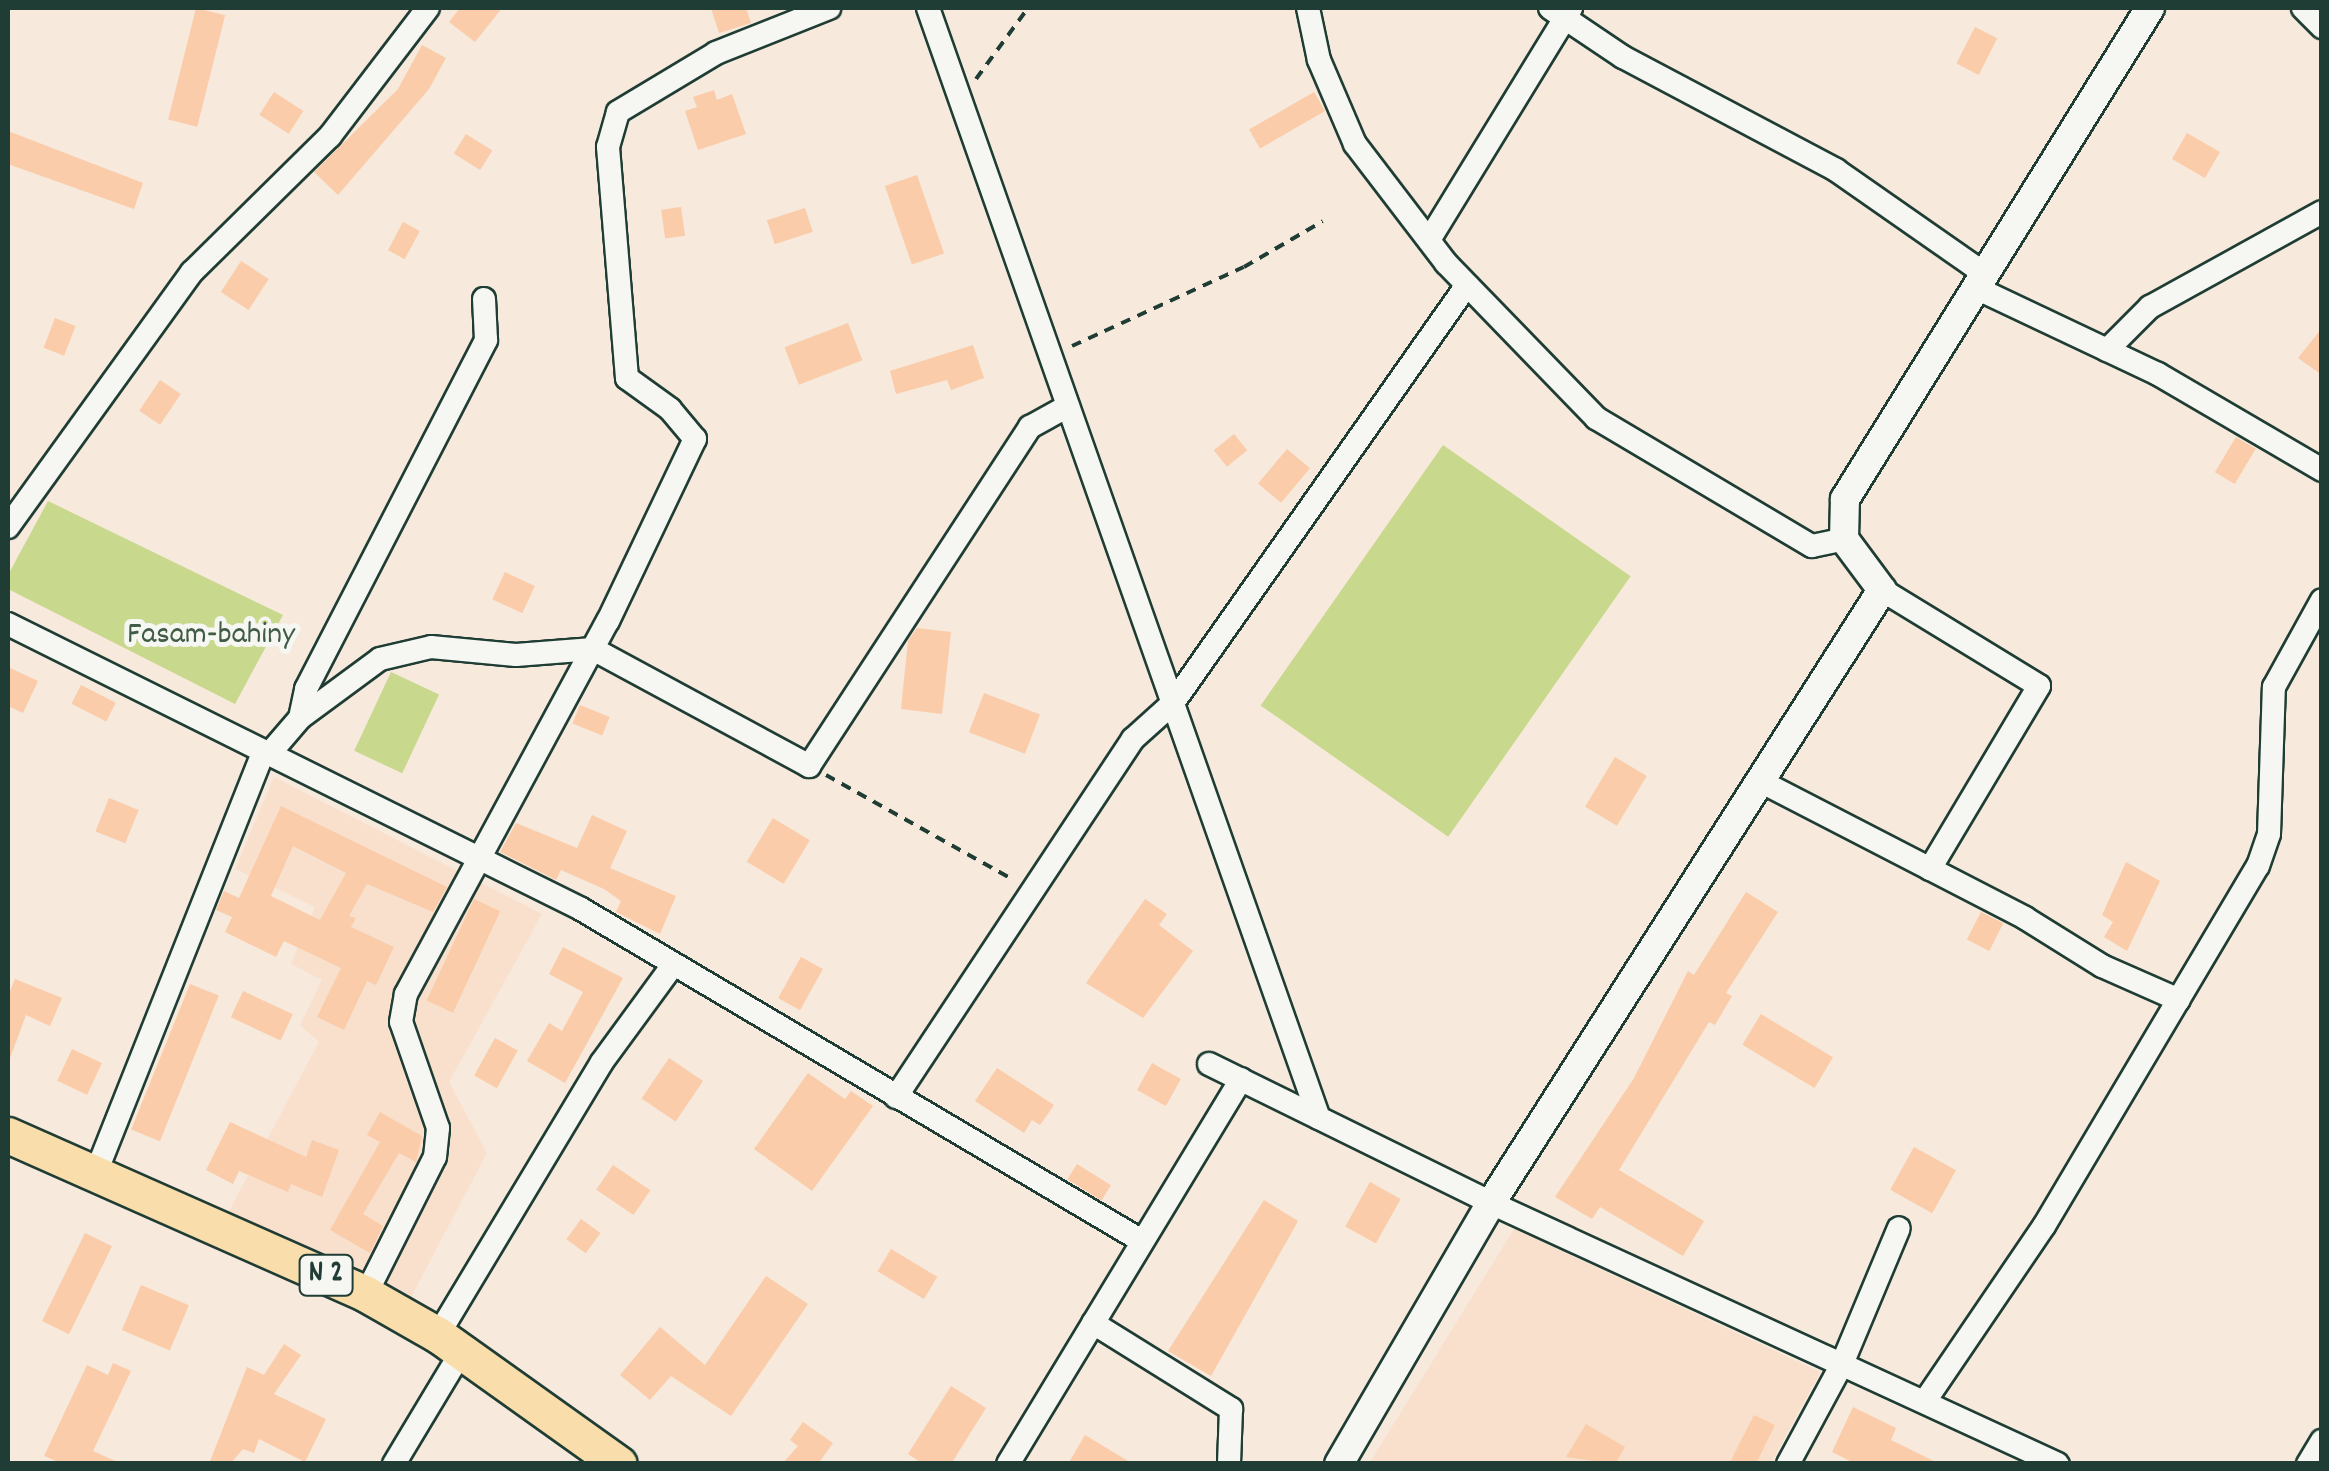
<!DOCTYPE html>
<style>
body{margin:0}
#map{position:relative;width:2329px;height:1471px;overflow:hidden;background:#f7e9dc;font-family:Dekko,sans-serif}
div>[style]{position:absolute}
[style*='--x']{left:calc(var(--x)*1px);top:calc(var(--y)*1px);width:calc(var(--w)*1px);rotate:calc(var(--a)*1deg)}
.built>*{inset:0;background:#f8e0cd}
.green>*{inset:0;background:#c8d98d;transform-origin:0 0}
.building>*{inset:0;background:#facca9;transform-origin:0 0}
.path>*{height:4px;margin-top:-2px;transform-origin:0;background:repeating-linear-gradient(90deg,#1f3d34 0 10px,transparent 0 18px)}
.roads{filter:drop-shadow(2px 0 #1f3d34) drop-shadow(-2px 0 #1f3d34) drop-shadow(0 2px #1f3d34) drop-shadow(0 -2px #1f3d34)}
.minor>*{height:22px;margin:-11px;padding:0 11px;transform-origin:11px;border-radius:11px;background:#f6f6f2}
.tertiary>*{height:28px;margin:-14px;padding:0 14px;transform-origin:14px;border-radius:14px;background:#f6f6f2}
.primary>*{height:35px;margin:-17.5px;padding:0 17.5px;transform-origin:17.5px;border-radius:17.5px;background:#f9deab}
span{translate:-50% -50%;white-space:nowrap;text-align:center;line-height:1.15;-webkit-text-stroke:10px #f6f6f2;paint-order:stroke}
.shield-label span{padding:2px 8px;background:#f6f6f2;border:2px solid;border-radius:8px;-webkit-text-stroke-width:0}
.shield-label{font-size:30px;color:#1f3d34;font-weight:700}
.park-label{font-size:32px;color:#415c46}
.frame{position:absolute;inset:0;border:10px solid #1f3d34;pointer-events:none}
</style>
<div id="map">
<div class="built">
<i style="clip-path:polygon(274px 777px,542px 914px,449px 1082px,487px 1153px,402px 1314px,228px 1213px,319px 1042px,300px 1025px,322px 980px,291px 964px,315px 907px,235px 869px)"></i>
<i style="clip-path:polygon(1514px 1229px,1820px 1372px,1771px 1463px,1369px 1464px)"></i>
</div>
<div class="green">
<i style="left:1443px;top:445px;width:229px;height:318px;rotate:35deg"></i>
<i style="clip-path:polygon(48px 501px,283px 615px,235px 704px,8px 589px,8px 575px)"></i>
<i style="left:391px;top:672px;width:53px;height:87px;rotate:25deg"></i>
</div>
<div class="building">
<i style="left:196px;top:8px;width:30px;height:115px;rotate:14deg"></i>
<i style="clip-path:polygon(460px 8px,502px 8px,475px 42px,449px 22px)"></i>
<i style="clip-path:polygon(711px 8px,746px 8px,751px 23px,719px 33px)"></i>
<i style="left:1975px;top:27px;width:25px;height:41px;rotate:27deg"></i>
<i style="clip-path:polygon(422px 45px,446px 58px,429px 89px,338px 195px,314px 172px,398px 89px)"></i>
<i style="clip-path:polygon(714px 90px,717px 100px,732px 94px,746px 134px,698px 150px,685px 111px,697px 107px,693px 97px)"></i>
<i style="left:274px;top:92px;width:35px;height:27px;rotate:33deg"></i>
<i style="left:1314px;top:92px;width:22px;height:75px;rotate:60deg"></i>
<i style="clip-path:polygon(8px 131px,143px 183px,134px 209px,8px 164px)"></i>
<i style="left:2187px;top:133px;width:38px;height:30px;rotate:30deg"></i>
<i style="left:466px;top:134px;width:31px;height:23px;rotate:32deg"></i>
<i style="left:917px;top:175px;width:83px;height:34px;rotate:71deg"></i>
<i style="left:681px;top:207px;width:29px;height:20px;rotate:82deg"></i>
<i style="left:805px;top:208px;width:25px;height:40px;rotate:72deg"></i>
<i style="left:403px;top:222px;width:19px;height:32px;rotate:28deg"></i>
<i style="left:241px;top:261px;width:33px;height:37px;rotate:33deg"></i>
<i style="left:55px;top:318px;width:22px;height:32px;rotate:21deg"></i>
<i style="left:848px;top:323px;width:40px;height:68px;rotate:69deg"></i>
<i style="clip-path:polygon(2322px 328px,2322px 375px,2298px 358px)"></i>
<i style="clip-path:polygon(973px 345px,984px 378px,951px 390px,947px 380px,896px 394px,890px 371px)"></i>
<i style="left:160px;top:380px;width:25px;height:37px;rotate:34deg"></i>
<i style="left:1234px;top:434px;width:21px;height:26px;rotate:51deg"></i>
<i style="left:2236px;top:437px;width:23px;height:41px;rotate:31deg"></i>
<i style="left:1287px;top:449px;width:30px;height:45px;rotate:40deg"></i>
<i style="left:505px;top:572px;width:33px;height:30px;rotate:25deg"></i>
<i style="clip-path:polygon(917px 628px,951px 632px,942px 714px,901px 709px,908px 641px)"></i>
<i style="clip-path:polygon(8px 667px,38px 681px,23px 713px,8px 706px)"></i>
<i style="left:81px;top:685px;width:39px;height:21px;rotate:27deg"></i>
<i style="left:984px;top:693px;width:60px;height:42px;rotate:21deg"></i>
<i style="left:580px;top:705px;width:32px;height:20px;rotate:22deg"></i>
<i style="left:1615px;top:757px;width:37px;height:58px;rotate:31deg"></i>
<i style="left:109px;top:798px;width:32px;height:36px;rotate:22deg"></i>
<i style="clip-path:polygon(evenodd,281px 806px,447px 887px,433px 912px,367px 884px,349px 916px,356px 918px,351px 927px,394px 947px,376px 985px,367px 981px,344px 1030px,317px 1017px,341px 968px,284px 941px,276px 957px,225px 932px,232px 917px,216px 910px,224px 891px,239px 898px,281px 806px,293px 846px,346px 873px,320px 920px,271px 896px,293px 846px)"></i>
<i style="clip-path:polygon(592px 815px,627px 831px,610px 868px,676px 896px,660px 934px,616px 912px,621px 901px,604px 889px,561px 870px,556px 880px,500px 852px,516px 823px,577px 848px)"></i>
<i style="left:773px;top:818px;width:43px;height:51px;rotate:31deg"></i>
<i style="clip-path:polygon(2126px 862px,2160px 881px,2127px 951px,2104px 937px,2113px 922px,2102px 915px)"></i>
<i style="clip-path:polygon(1746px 892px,1778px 912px,1726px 993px,1732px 996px,1715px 1025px,1709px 1022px,1619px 1170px,1704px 1221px,1683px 1256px,1600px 1207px,1592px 1219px,1555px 1197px,1634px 1078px,1688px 971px,1694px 975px)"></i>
<i style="left:474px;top:899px;width:29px;height:112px;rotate:25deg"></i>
<i style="clip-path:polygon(1145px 899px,1167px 914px,1159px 925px,1193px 951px,1143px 1018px,1086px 983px)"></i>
<i style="left:1981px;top:912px;width:25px;height:31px;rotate:27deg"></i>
<i style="clip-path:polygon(563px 947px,623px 978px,565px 1083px,527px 1061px,549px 1023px,562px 1031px,583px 992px,549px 974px)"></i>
<i style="left:801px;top:957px;width:25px;height:47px;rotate:29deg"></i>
<i style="clip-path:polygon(15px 979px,62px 998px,50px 1026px,26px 1015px,9px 1061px,8px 996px)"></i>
<i style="left:190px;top:984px;width:31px;height:157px;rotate:22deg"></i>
<i style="left:243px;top:991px;width:55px;height:29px;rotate:25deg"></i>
<i style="left:1761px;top:1014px;width:84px;height:36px;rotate:31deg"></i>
<i style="left:495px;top:1038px;width:26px;height:43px;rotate:29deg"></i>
<i style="left:72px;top:1049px;width:33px;height:35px;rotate:25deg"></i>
<i style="left:669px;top:1058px;width:41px;height:49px;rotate:34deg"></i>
<i style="left:1152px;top:1063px;width:33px;height:31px;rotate:29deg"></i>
<i style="clip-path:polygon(997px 1068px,1054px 1105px,1040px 1125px,1032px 1120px,1024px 1133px,975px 1101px)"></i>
<i style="clip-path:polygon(808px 1073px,845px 1099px,851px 1091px,873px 1106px,812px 1191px,754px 1149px)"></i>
<i style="clip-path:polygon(380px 1112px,422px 1136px,416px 1162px,399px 1153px,363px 1214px,383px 1226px,370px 1253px,330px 1230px,380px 1142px,367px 1135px)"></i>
<i style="clip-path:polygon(230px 1122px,306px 1157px,312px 1140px,339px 1150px,322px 1197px,291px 1184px,288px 1192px,239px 1171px,233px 1184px,206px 1170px)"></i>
<i style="left:1914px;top:1147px;width:48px;height:49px;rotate:29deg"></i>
<i style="left:1077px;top:1164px;width:40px;height:18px;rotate:32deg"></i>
<i style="left:613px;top:1165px;width:45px;height:30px;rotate:34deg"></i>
<i style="left:1370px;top:1182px;width:35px;height:51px;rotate:29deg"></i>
<i style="clip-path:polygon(1264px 1200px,1298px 1221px,1211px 1376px,1168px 1351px)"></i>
<i style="left:581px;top:1219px;width:24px;height:25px;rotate:36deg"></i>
<i style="left:85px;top:1233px;width:30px;height:98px;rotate:26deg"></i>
<i style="left:891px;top:1249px;width:54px;height:26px;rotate:31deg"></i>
<i style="clip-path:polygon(766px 1276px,808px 1304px,731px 1416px,671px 1376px,650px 1400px,620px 1375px,660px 1327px,705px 1365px)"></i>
<i style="left:141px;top:1285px;width:52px;height:49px;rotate:23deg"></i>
<i style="clip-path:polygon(284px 1344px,301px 1355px,274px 1394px,326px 1419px,305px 1462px,259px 1439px,254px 1453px,243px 1449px,230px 1464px,209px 1464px,247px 1367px,264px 1375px)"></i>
<i style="clip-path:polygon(113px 1363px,131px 1371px,93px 1451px,122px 1464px,63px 1464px,44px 1456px,87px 1365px,108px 1375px)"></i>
<i style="clip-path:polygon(951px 1386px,986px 1408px,951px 1464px,923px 1464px,908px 1454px)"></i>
<i style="clip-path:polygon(1853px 1407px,1896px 1428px,1891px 1440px,1940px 1464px,1856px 1464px,1832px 1452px)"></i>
<i style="clip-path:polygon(1754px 1415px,1775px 1425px,1756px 1464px,1729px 1464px)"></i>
<i style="clip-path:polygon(803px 1422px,833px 1443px,818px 1464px,782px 1464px,798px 1446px,790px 1440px)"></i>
<i style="clip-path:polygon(1586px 1424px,1625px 1447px,1615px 1464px,1566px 1457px)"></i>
<i style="clip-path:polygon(1085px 1435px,1133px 1464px,1068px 1464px)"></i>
</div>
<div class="path">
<i style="--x:976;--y:79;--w:88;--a:-53.8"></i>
<i style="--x:1072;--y:346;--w:189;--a:-24.7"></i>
<i style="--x:1244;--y:267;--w:91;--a:-30.2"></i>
<i style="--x:826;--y:775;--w:215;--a:29.2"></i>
</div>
<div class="roads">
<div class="minor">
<i style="--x:928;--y:8;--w:1177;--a:70.6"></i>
<i style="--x:1308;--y:8;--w:53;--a:78.1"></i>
<i style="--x:1319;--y:60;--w:91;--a:66.8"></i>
<i style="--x:1355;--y:144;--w:150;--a:52.6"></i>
<i style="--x:1446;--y:263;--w:216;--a:45.9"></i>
<i style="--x:1596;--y:418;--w:251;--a:30.7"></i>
<i style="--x:1812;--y:546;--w:33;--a:-12"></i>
<i style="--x:1550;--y:8;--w:88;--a:33.9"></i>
<i style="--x:1623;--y:57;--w:241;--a:27.9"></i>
<i style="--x:1836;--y:170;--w:182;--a:34.9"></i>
<i style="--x:2303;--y:8;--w:27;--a:45"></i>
<i style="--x:1429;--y:240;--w:272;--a:-58.5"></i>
<i style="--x:1976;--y:288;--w:201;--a:25.3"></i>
<i style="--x:2158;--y:374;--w:190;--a:30.3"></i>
<i style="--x:2107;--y:350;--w:61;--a:-45"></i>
<i style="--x:2150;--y:307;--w:196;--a:-28.9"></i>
<i style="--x:8;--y:527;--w:314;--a:-54.2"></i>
<i style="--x:192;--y:272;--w:194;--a:-44.6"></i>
<i style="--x:330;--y:136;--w:161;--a:-52.6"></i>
<i style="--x:1882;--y:590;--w:184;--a:31.4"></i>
<i style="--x:2039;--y:686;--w:213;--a:120.8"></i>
<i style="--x:8;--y:624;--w:640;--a:26.44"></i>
<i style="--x:581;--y:909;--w:652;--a:30.62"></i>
<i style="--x:300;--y:718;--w:30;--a:-78"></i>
<i style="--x:306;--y:689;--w:393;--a:-62.7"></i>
<i style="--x:486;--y:340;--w:41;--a:-92.8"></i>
<i style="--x:270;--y:753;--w:46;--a:-49.4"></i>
<i style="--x:300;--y:718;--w:99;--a:-36.4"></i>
<i style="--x:380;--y:659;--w:52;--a:-13.2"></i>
<i style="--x:431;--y:647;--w:85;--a:5.4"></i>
<i style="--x:516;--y:655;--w:77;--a:-4.5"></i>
<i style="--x:593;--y:649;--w:246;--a:28.4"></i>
<i style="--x:809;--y:766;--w:405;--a:-56.9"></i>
<i style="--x:1030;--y:427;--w:43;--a:-28.9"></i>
<i style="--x:1758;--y:780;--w:301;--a:27.3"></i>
<i style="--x:2025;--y:918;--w:91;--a:31.9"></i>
<i style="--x:2102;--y:966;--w:84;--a:23.8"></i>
<i style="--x:1209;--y:1064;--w:314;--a:26.2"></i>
<i style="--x:1491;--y:1203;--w:624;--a:24.72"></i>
<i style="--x:896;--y:1097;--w:429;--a:-56.5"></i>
<i style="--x:1133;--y:739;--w:54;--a:-42"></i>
<i style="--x:1173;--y:703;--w:511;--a:-54.88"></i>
<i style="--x:95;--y:1175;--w:452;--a:-68.3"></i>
<i style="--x:366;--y:1294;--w:153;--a:-63.3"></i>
<i style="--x:435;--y:1157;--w:29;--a:-84"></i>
<i style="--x:438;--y:1128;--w:112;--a:-109.2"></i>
<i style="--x:401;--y:1022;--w:28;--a:-80"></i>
<i style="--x:406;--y:994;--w:424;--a:-61.6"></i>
<i style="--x:608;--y:621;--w:202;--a:-64.5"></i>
<i style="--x:695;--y:439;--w:39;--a:-130"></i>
<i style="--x:670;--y:409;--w:53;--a:-144.2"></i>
<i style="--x:627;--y:378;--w:232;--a:-94.7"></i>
<i style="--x:608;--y:147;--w:36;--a:-74"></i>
<i style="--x:618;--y:112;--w:114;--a:-31"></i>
<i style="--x:716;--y:53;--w:122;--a:-21.7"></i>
<i style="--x:1093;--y:1323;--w:163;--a:31.9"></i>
<i style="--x:1231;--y:1409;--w:55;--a:92.1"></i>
<i style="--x:438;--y:1335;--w:318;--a:-59"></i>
<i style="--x:602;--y:1062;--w:120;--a:-53.8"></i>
<i style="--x:1925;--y:1401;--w:212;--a:-55.8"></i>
<i style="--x:2044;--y:1226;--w:419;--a:-59.3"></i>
<i style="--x:2258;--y:866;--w:34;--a:-71"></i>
<i style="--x:2269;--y:834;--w:147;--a:-88.1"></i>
<i style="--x:2274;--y:687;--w:99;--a:-61.1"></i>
<i style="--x:394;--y:1464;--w:132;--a:-59"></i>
<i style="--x:1008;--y:1464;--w:450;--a:-58.8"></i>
<i style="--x:1788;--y:1464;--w:114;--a:-61.6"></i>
<i style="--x:1842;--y:1364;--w:147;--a:-67.3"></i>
<i style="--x:2308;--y:1464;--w:27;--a:-59"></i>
</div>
<div class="tertiary">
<i style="--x:1339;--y:1464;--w:302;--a:-59.8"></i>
<i style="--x:1491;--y:1203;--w:727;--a:-57.47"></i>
<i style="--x:1882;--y:590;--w:64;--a:-126.7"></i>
<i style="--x:1844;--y:539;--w:40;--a:-88.6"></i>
<i style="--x:1845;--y:499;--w:578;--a:-58.15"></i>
</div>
<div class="primary">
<i style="--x:8;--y:1135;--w:392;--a:23.9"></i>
<i style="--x:366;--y:1294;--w:83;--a:29.7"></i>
<i style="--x:438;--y:1335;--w:222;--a:35.5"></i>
</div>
</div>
<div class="shield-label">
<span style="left:326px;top:1275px">N 2</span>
</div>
<div class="park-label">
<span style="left:211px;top:636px">Fasam-bahiny</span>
</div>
<div class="frame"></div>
</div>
